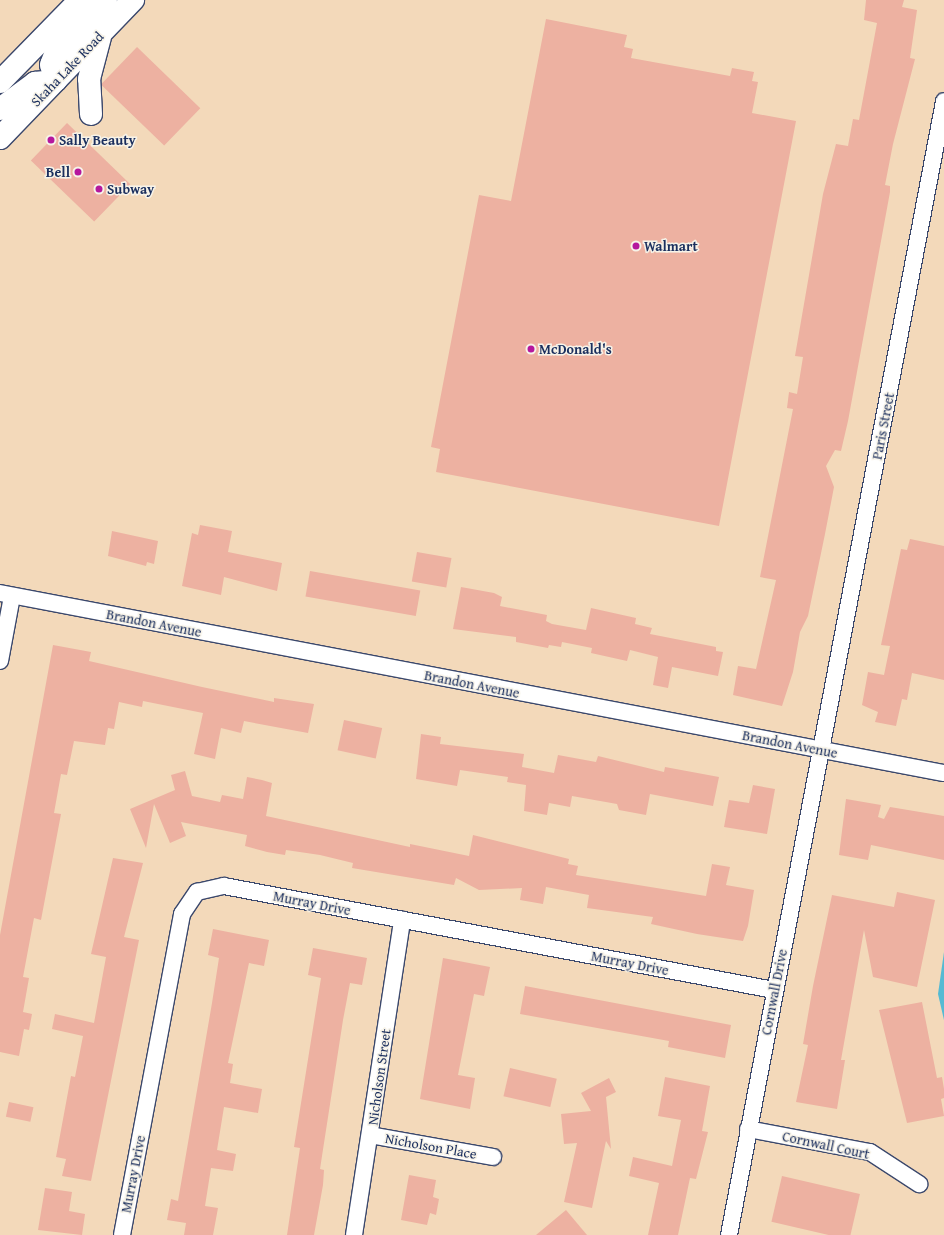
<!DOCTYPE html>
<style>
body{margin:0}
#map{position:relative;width:944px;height:1235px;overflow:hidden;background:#f3d9ba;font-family:"Gentium Book Plus",serif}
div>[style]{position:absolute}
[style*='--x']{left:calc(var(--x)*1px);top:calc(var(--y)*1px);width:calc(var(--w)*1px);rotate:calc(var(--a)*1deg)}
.water>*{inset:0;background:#55bad3}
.building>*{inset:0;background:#edb1a1;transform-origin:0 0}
.roads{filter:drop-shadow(1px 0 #3b486c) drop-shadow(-1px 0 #3b486c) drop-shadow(0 1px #3b486c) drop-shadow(0 -1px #3b486c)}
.minor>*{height:16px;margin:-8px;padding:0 8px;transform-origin:8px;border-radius:8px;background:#fff}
.secondary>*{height:22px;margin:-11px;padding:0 11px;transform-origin:11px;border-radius:11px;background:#fff}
.dots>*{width:11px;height:11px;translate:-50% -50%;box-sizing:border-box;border:2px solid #f7f3e8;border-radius:50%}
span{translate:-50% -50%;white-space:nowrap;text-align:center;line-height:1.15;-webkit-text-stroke:3px #f7f3e8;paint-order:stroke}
.street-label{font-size:14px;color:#1b2f5e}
.poi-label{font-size:14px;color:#1b2f5e;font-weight:700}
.left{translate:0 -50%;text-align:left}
.right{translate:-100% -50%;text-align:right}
</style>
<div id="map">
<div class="water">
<i style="clip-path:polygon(944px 952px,944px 1020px,938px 994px)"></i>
</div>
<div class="building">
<i style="clip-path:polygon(866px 0,904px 0,902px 7px,917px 10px,910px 58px,915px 59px,893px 144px,885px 185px,890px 186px,890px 192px,848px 421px,841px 451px,835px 450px,826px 466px,834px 487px,825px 534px,808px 616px,800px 632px,793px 672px,782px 706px,733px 695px,738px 666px,756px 669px,776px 580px,760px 577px,793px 409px,787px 408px,789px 392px,797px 394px,803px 357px,795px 356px,823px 194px,836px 144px,848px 146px,853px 119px,859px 120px,867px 77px,877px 23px,864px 20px)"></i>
<i style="clip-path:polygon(546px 19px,627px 35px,624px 47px,633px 49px,631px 58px,730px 76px,732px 68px,754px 72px,752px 81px,758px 82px,752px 113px,796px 121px,719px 526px,436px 472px,440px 449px,431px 447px,479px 195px,511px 201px)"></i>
<i style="left:137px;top:47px;width:88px;height:52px;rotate:44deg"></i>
<i style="left:67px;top:123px;width:88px;height:52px;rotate:44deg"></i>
<i style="clip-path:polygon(200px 525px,232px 531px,228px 552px,282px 563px,277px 591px,224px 577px,221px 595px,182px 586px,192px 533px,198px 535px)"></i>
<i style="clip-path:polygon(112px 531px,158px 541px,154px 564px,147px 562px,146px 566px,108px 556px)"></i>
<i style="clip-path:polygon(910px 539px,944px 546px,944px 680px,912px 673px,907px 700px,902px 699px,896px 726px,875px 722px,878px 712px,862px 705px,868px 672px,884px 675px,890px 646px,881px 645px,901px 549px,907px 550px)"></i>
<i style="left:417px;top:552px;width:35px;height:30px;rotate:10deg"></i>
<i style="left:310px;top:571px;width:112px;height:26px;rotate:10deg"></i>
<i style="clip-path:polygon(461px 587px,494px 593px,502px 597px,500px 606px,547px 615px,546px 621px,552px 624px,586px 630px,591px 608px,636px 618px,635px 624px,652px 628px,650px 634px,716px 647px,716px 651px,723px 652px,718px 676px,672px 667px,668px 688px,653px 685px,658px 657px,630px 650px,627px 661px,591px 653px,592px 648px,562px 642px,561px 647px,549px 645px,548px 648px,516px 642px,516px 637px,453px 629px)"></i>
<i style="clip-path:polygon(53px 645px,91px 652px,89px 661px,202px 687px,274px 702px,274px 698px,314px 704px,308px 733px,244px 721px,241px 733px,221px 728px,215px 759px,194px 754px,203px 713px,143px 701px,142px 707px,119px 702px,114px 729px,108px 728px,105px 745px,74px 741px,67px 775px,61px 774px,54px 813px,61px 814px,41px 920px,34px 918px,23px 977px,29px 978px,23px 1012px,32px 1014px,29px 1030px,24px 1029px,19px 1056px,0 1052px,0 935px)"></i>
<i style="left:344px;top:720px;width:39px;height:31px;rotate:12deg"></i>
<i style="clip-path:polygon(421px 734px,441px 737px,440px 744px,524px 754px,522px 767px,554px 773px,558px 755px,596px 762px,598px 756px,664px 772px,665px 767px,719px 777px,713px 806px,650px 794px,646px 815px,619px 810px,617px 804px,572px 796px,570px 807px,549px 803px,547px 815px,524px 811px,526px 785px,507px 782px,508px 777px,460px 770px,457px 786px,416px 779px)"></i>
<i style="clip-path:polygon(185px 771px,192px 796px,220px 802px,222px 795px,243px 799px,247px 777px,262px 780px,272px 783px,266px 816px,410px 847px,410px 844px,469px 856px,473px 835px,569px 859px,568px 864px,578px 866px,576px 875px,706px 896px,712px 864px,730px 867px,726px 885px,754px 890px,748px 926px,743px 941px,697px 934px,651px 924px,653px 917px,587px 908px,589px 895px,546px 887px,543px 904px,520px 900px,522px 888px,479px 890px,456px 878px,454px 885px,352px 868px,353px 863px,320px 855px,286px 850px,285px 855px,267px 852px,245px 846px,247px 835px,181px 822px,186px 836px,170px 843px,154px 804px,146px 848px,130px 809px,175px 790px,171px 775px)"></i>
<i style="clip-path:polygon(753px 785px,775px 789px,767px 834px,724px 827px,729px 800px,749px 803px)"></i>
<i style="clip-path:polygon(846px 799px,881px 805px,878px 817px,884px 819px,890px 807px,944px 816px,944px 860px,871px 845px,868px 860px,839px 855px)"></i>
<i style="clip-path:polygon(113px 858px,143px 863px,124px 937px,139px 940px,91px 1181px,62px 1176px,66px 1159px,56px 1157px,71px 1076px,75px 1077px,83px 1036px,52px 1029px,55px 1014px,94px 1023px,106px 957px,91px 954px)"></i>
<i style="clip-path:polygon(897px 892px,935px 900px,917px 987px,873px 977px,864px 930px,841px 1060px,845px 1060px,837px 1109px,796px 1102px,808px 1045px,803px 1044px,813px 986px,832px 895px,894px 907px)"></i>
<i style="clip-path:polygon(213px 929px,269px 940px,264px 966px,249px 963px,228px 1063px,233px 1064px,230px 1083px,262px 1089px,258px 1113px,224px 1107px,217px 1150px,236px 1154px,233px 1171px,211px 1168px,205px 1206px,218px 1208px,213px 1235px,184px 1235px,186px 1223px,167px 1220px,171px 1199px,178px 1201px,212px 1003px,219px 958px,208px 955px)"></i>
<i style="clip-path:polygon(313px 948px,367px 958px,362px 985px,350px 983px,343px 1020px,320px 1169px,324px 1170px,323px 1185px,314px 1235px,287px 1235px,300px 1148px,294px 1147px,321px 978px,308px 975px)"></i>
<i style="clip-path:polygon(443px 958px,490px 967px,484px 996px,474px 994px,458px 1075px,475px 1078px,470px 1109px,420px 1099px)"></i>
<i style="clip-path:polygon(525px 986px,731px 1025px,725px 1058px,668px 1047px,669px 1041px,520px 1014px)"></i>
<i style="clip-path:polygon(922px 1002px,937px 1078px,942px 1077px,944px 1089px,944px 1098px,941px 1099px,944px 1116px,907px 1123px,879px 1010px)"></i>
<i style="left:510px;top:1068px;width:48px;height:29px;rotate:13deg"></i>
<i style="clip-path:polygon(665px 1077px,710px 1086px,702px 1131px,708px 1132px,696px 1179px,690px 1178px,678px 1235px,648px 1235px,659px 1183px,629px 1176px,633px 1157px,672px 1166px,681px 1120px,658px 1116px)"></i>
<i style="clip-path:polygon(609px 1078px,616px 1092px,606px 1097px,611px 1149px,606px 1141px,592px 1208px,564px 1202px,577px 1143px,564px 1144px,561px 1114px,591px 1111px,581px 1093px)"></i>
<i style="left:9px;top:1102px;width:25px;height:15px;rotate:12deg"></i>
<i style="clip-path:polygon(409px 1175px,436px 1180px,433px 1197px,439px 1199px,436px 1215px,430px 1213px,427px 1225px,401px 1220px)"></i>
<i style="left:782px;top:1176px;width:80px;height:47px;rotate:13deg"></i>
<i style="clip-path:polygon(45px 1188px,72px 1192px,69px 1211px,85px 1214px,82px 1235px,38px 1230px)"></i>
<i style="clip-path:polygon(566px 1210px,587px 1235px,536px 1235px)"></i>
</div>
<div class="roads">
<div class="minor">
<i style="--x:0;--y:593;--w:961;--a:10.8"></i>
<i style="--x:0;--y:661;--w:66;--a:-79.5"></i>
<i style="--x:748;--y:1129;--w:124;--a:10.7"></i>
<i style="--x:870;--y:1152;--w:59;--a:33.1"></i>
<i style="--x:370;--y:1135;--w:125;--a:10.1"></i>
<i style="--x:122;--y:1235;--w:327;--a:-79.4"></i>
<i style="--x:182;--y:914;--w:27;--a:-56"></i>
<i style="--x:197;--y:892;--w:28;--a:-13"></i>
<i style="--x:224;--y:886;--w:560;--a:10.71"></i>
<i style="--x:354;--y:1235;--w:319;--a:-81.3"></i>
<i style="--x:729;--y:1235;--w:1154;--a:-79.26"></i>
</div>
<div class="secondary">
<i style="--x:56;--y:80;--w:16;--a:-108"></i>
<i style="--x:51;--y:65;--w:14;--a:-69"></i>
<i style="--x:56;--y:52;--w:72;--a:-46.1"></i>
<i style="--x:0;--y:82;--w:115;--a:-45.7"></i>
<i style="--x:0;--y:109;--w:44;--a:-36.6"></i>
<i style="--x:35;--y:83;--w:20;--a:-6"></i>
<i style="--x:91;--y:114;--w:35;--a:-93"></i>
<i style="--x:89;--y:79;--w:43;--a:-75.3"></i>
<i style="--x:0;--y:138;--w:192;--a:-46.1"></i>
</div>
</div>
<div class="dots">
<i style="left:51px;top:140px;background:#b5179e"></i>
<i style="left:78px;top:172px;background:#b5179e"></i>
<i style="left:99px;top:189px;background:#b5179e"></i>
<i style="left:636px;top:246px;background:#b5179e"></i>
<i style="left:531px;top:349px;background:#b5179e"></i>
</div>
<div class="street-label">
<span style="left:67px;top:69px;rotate:-46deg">Skaha Lake Road</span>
<span style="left:883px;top:426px;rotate:-79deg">Paris Street</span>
<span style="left:154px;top:623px;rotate:11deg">Brandon Avenue</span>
<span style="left:472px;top:684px;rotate:11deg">Brandon Avenue</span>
<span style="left:790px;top:744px;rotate:11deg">Brandon Avenue</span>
<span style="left:312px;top:903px;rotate:11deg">Murray Drive</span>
<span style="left:630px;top:963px;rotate:11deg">Murray Drive</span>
<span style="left:774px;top:992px;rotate:-79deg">Cornwall Drive</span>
<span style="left:379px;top:1077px;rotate:-82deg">Nicholson Street</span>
<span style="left:826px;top:1145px;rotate:12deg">Cornwall Court</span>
<span style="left:431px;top:1146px;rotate:10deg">Nicholson Place</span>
<span style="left:133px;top:1174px;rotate:-79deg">Murray Drive</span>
</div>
<div class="poi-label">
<span class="left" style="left:59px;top:140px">Sally Beauty</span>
<span class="right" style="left:70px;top:172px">Bell</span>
<span class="left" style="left:107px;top:189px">Subway</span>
<span class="left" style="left:644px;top:246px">Walmart</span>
<span class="left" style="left:539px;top:349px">McDonald's</span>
</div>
</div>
